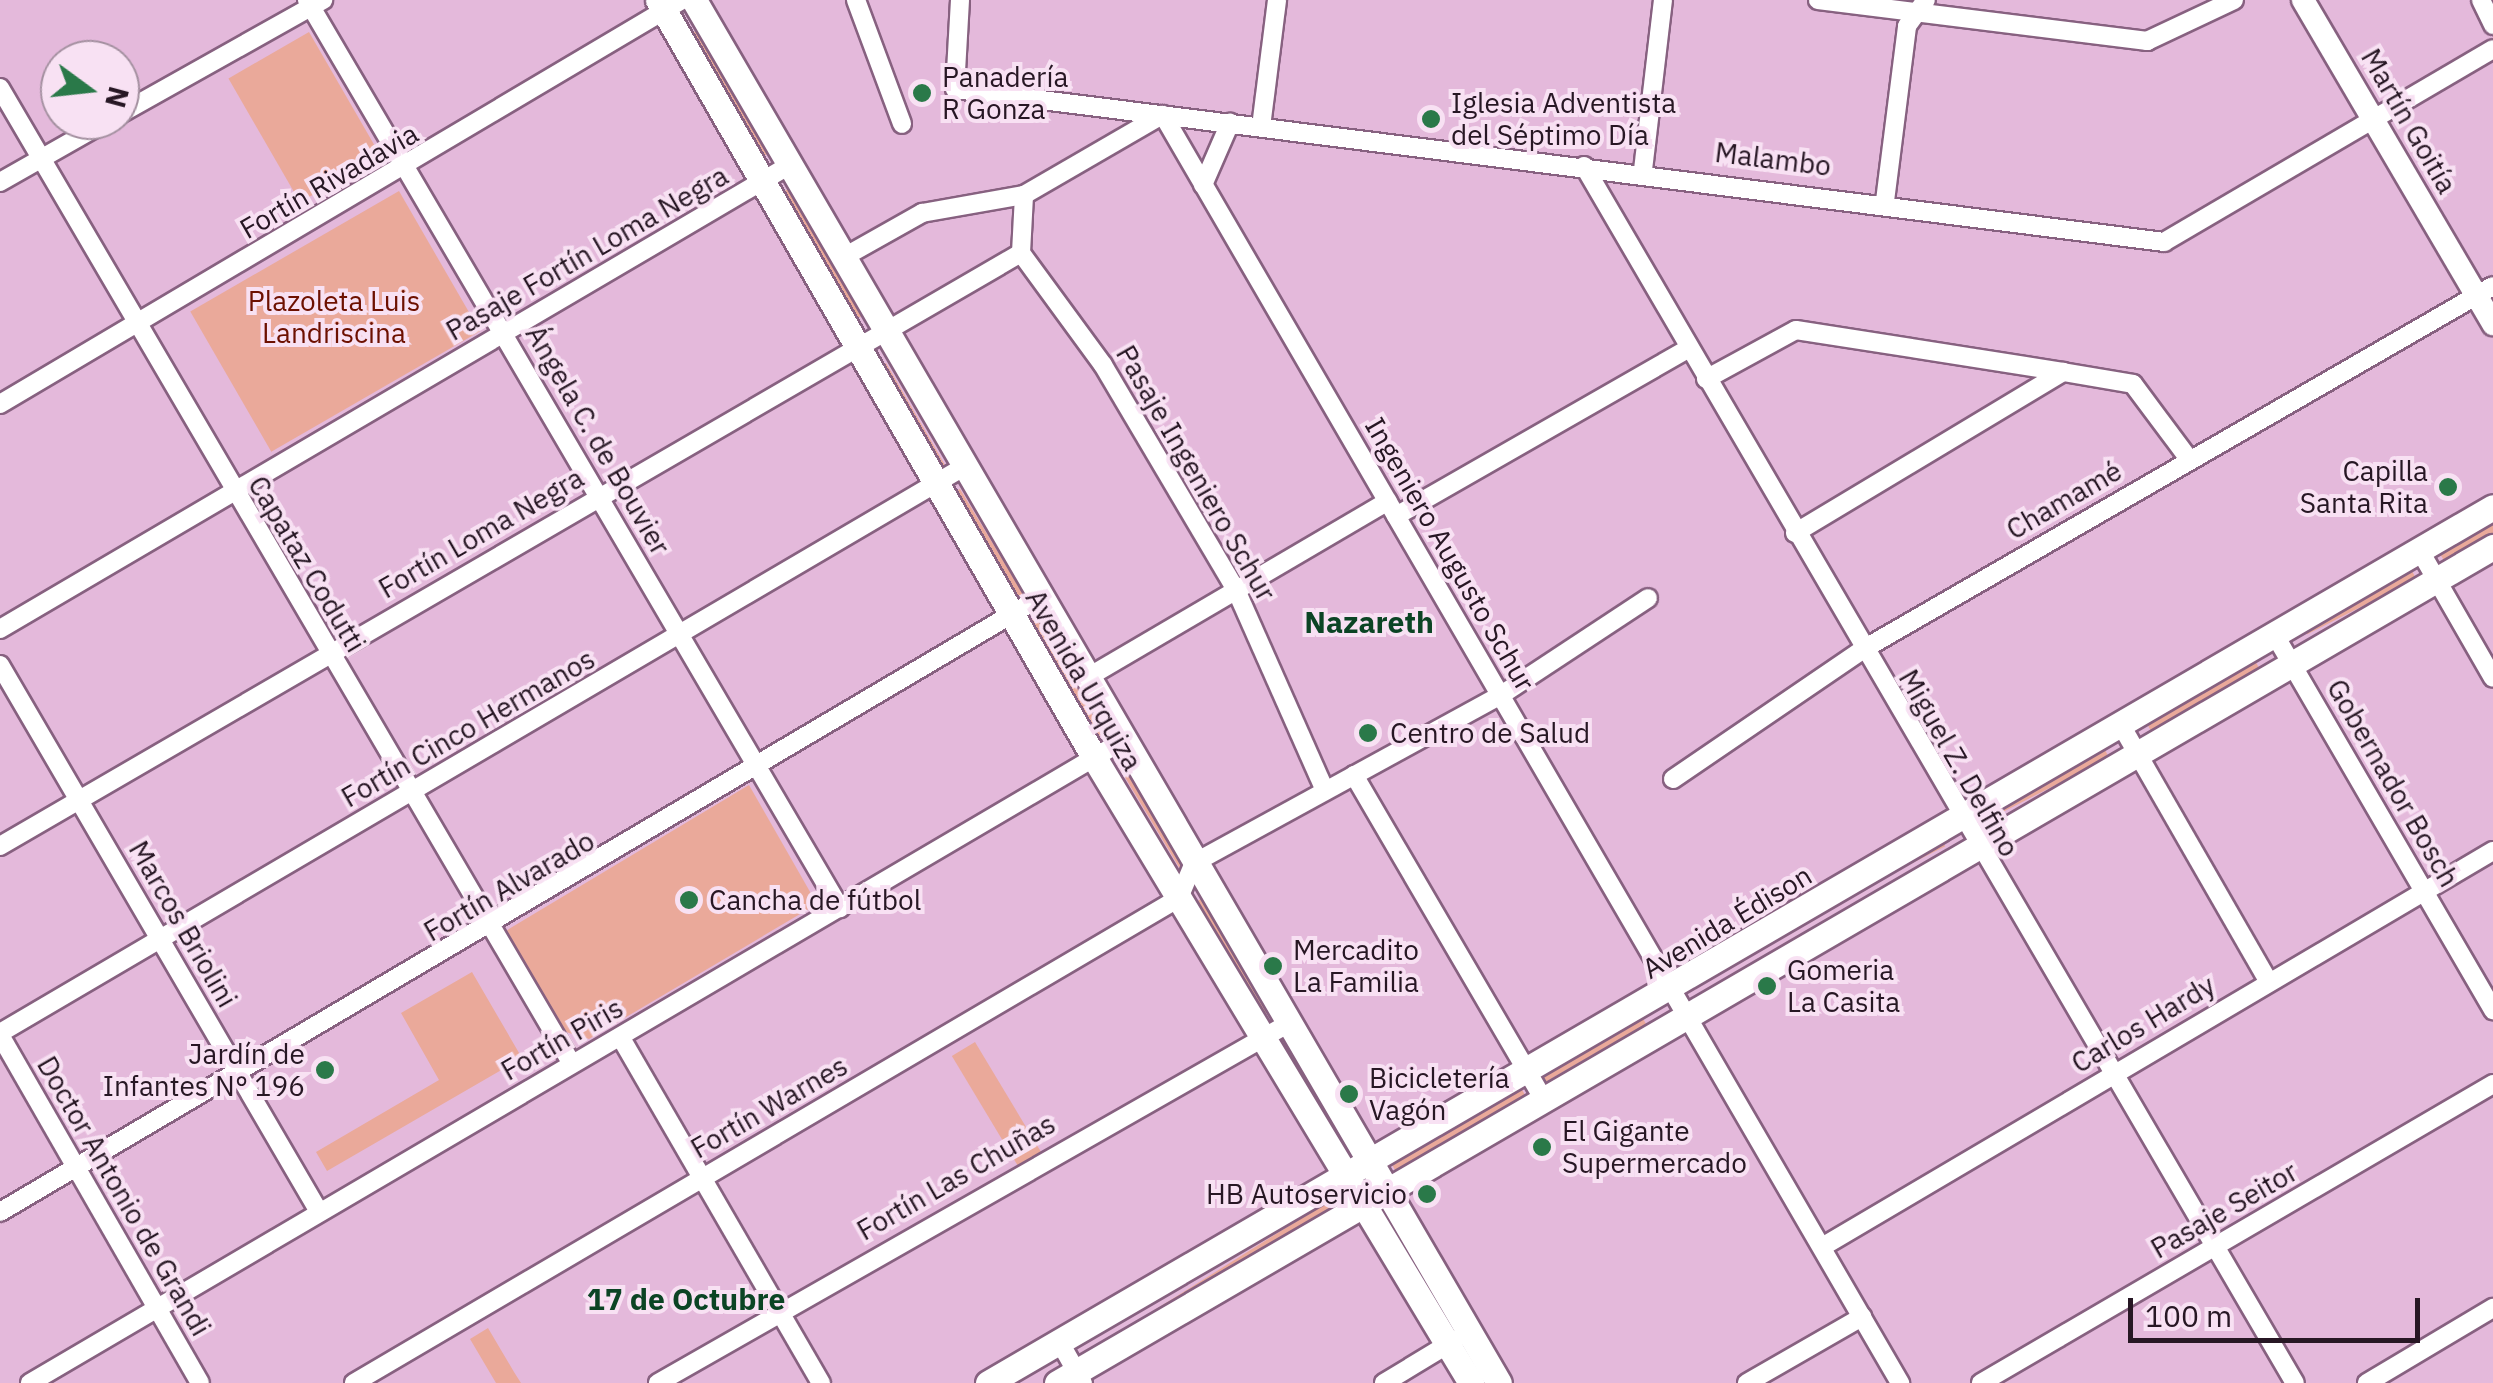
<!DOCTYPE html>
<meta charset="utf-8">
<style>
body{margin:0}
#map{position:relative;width:2493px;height:1383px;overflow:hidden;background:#e4b9db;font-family:"IBM Plex Sans",sans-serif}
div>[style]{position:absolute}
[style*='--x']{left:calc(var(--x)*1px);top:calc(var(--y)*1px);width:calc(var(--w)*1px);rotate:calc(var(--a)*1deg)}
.green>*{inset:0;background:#eaa99a;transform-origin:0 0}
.roads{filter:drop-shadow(2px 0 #876180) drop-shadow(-2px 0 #876180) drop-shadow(0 2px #876180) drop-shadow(0 -2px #876180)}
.minor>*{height:18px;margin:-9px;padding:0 9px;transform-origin:9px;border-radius:9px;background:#fff}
.tertiary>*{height:22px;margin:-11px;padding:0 11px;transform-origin:11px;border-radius:11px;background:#fff}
.secondary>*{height:25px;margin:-12.5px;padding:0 12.5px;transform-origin:12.5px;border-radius:12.5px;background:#fff}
.dots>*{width:28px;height:28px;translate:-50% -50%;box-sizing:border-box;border:5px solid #f8e1f3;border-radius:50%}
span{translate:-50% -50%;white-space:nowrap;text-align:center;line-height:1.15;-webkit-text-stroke:8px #f8e1f3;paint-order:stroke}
.poi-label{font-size:28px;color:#271724}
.left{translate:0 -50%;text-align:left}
.right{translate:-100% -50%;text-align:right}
.street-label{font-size:28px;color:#271724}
.park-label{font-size:28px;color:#6d1000}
.neighbourhood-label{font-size:30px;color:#0b4424;font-weight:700}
.north{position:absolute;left:40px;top:40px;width:100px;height:100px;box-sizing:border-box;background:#f8e1f3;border:2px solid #a490a0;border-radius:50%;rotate:105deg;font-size:28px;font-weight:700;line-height:40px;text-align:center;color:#271724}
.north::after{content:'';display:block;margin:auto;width:35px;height:45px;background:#2a7949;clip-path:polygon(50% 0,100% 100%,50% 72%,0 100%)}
.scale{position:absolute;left:2128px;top:1298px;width:292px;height:45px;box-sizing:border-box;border:5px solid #271724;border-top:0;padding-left:12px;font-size:30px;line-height:35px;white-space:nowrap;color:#271724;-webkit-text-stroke:8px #f8e1f3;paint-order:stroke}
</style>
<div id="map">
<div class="green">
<i style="clip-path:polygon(697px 30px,769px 153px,764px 156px,693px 33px)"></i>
<i style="left:309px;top:32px;width:143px;height:93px;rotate:60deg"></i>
<i style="left:788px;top:189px;width:147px;height:5px;rotate:60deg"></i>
<i style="left:399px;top:191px;width:162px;height:241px;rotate:60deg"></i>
<i style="left:886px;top:363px;width:121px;height:4px;rotate:60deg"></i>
<i style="left:960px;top:489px;width:122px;height:6px;rotate:59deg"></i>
<i style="clip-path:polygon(2493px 521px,2493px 533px,2445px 562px,2440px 554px)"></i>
<i style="left:2411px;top:569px;width:11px;height:122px;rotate:63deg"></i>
<i style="left:1037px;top:617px;width:134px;height:6px;rotate:60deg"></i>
<i style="left:2254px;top:659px;width:13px;height:125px;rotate:61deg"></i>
<i style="left:2104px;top:748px;width:11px;height:133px;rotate:63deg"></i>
<i style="left:1118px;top:754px;width:130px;height:6px;rotate:59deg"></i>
<i style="clip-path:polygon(749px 785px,817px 904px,589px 1039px,566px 1032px,504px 932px)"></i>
<i style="left:1942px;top:840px;width:7px;height:286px;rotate:63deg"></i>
<i style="left:1201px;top:899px;width:132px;height:6px;rotate:60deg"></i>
<i style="clip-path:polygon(472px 972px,522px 1058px,327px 1171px,316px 1152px,439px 1080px,401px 1013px)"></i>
<i style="left:1642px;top:1017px;width:8px;height:115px;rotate:60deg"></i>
<i style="left:1283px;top:1037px;width:148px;height:6px;rotate:60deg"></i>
<i style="left:975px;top:1042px;width:130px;height:27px;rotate:59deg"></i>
<i style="left:1521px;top:1088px;width:8px;height:150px;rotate:60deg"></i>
<i style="left:1329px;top:1201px;width:9px;height:282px;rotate:58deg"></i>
<i style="clip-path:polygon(488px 1328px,514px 1372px,521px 1383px,496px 1383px,470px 1339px)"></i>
</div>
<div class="roads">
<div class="minor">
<i style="--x:307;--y:0;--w:1053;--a:59.59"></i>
<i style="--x:856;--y:0;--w:132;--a:69.6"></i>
<i style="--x:960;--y:0;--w:89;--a:93.2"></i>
<i style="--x:955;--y:89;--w:1219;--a:7.21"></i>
<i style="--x:2164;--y:242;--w:381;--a:-30.4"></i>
<i style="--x:1818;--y:0;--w:332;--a:7.1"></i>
<i style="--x:2147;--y:41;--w:96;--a:-25.2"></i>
<i style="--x:2481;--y:0;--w:28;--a:64"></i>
<i style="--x:0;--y:88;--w:1131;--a:59.63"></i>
<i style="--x:120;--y:114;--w:233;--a:-29.3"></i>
<i style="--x:1163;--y:115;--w:1467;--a:59.83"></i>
<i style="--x:1261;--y:127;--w:128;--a:-82.8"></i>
<i style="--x:1584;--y:166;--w:1409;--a:59.71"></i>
<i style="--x:1643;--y:170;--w:171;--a:-83.3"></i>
<i style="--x:0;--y:182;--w:125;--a:-29.6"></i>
<i style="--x:1203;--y:185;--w:68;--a:-66.5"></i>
<i style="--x:1885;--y:201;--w:176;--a:-82.8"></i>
<i style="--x:1907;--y:26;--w:32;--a:-54"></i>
<i style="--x:1021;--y:253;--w:139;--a:53.8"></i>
<i style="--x:1103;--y:365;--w:264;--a:59.4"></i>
<i style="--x:1237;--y:592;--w:214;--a:66.1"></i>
<i style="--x:1021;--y:253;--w:58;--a:-87"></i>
<i style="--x:844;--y:257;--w:90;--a:-29.4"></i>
<i style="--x:922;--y:213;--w:104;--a:-10"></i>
<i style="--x:1024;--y:195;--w:160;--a:-30.1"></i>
<i style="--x:1706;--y:379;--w:102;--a:-28.6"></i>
<i style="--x:1796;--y:330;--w:270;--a:8.9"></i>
<i style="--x:2063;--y:372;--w:71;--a:9.7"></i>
<i style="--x:2133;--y:384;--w:94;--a:53.3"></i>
<i style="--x:0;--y:404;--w:793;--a:-30.64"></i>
<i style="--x:1396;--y:516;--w:338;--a:-29.8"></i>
<i style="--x:1795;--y:533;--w:313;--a:-31"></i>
<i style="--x:2420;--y:551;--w:146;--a:60.1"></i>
<i style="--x:0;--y:629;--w:914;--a:-30.44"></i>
<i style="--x:2276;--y:637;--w:432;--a:59.8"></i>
<i style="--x:0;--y:665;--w:631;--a:59.74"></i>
<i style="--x:1085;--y:679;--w:351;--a:-30.4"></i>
<i style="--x:2121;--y:725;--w:295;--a:60.1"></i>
<i style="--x:1354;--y:775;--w:373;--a:59.7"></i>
<i style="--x:1673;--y:779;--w:229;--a:-34.3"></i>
<i style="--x:1862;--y:650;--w:728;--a:-29.98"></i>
<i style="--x:0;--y:846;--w:1181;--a:-30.15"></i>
<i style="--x:0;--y:1033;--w:1116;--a:-30.43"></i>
<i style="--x:0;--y:1035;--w:401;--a:60.1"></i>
<i style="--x:621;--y:1038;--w:399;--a:59.9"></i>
<i style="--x:0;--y:1212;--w:1207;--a:-30.58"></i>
<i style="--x:1822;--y:1247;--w:779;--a:-30.55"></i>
<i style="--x:1059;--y:1341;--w:48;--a:60.3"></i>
<i style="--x:30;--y:1383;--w:1265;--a:-30.44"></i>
<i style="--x:354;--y:1383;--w:957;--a:-30.45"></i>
<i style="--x:1179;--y:898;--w:38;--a:-67"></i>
<i style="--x:1194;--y:863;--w:350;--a:-28.7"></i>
<i style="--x:1501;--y:695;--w:176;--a:-33.4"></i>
<i style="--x:658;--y:1383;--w:723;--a:-29.69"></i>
<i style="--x:1384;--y:1383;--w:83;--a:-31.2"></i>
<i style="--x:1747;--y:1383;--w:133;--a:-29.9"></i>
<i style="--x:1981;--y:1383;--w:593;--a:-30.28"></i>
<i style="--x:2367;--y:1383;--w:147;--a:-30.8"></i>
</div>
<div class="tertiary">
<i style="--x:2303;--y:0;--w:376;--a:59.6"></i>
</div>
<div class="secondary">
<i style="--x:658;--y:0;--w:876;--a:60.07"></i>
<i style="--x:1095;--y:759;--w:729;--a:58.93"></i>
<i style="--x:694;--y:0;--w:1600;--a:59.8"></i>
<i style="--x:988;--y:1383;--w:1741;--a:-30.2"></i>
<i style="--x:1057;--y:1383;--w:1662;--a:-30.21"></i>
</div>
</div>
<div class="dots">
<i style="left:922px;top:93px;background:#2a7949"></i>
<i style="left:1431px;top:119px;background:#2a7949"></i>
<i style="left:2448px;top:487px;background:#2a7949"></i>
<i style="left:1368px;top:733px;background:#2a7949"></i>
<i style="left:689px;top:900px;background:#2a7949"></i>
<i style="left:1273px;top:966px;background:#2a7949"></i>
<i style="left:1767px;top:986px;background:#2a7949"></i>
<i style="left:325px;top:1070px;background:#2a7949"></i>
<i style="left:1349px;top:1094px;background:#2a7949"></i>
<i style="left:1542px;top:1147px;background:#2a7949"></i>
<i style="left:1427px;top:1194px;background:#2a7949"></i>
</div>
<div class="poi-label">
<span class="left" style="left:942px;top:93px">Panadería<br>R Gonza</span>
<span class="left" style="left:1451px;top:119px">Iglesia Adventista<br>del Séptimo Día</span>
<span class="right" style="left:2428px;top:487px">Capilla<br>Santa Rita</span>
<span class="left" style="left:1390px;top:733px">Centro de Salud</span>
<span class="left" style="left:709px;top:900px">Cancha de fútbol</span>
<span class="left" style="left:1293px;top:966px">Mercadito<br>La Familia</span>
<span class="left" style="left:1787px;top:986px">Gomeria<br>La Casita</span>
<span class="right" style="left:305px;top:1070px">Jardín de<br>Infantes N° 196</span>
<span class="left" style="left:1369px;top:1094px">Bicicletería<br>Vagón</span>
<span class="left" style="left:1562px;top:1147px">El Gigante<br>Supermercado</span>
<span class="right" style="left:1407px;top:1194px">HB Autoservicio</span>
</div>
<div class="street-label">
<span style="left:2409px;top:121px;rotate:60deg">Martín Goitía</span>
<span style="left:1773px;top:159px;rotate:7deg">Malambo</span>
<span style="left:329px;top:181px;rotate:-30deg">Fortín Rivadavia</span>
<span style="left:587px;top:253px;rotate:-30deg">Pasaje Fortín Loma Negra</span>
<span style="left:598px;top:440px;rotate:60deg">Ángela C. de Bouvier</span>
<span style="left:1196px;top:473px;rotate:60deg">Pasaje Ingeniero Schur</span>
<span style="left:2064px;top:500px;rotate:-30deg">Chamamé</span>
<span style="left:481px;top:533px;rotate:-30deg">Fortín Loma Negra</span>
<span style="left:1450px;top:554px;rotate:60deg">Ingeniero Augusto Schur</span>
<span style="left:307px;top:564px;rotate:59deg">Capataz Codutti</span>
<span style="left:1084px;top:680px;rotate:60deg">Avenida Urquiza</span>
<span style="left:468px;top:728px;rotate:-30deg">Fortín Cinco Hermanos</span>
<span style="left:1959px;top:763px;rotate:60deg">Miguel Z. Delfino</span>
<span style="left:2393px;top:783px;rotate:60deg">Gobernador Bosch</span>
<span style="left:509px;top:886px;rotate:-30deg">Fortín Alvarado</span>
<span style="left:1727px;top:922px;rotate:-31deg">Avenida Édison</span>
<span style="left:183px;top:924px;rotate:60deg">Marcos Briolini</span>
<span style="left:2143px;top:1024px;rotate:-31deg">Carlos Hardy</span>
<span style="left:562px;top:1039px;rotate:-30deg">Fortín Piris</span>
<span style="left:769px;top:1107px;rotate:-30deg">Fortín Warnes</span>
<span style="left:956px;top:1177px;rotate:-30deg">Fortín Las Chuñas</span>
<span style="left:124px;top:1196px;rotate:60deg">Doctor Antonio de Grandi</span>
<span style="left:2224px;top:1210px;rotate:-30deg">Pasaje Seitor</span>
</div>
<div class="park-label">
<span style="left:334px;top:317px">Plazoleta Luis<br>Landriscina</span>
</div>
<div class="neighbourhood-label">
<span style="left:1369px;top:622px">Nazareth</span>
<span style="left:686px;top:1299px">17 de Octubre</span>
</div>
<div class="north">N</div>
<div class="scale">100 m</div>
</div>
